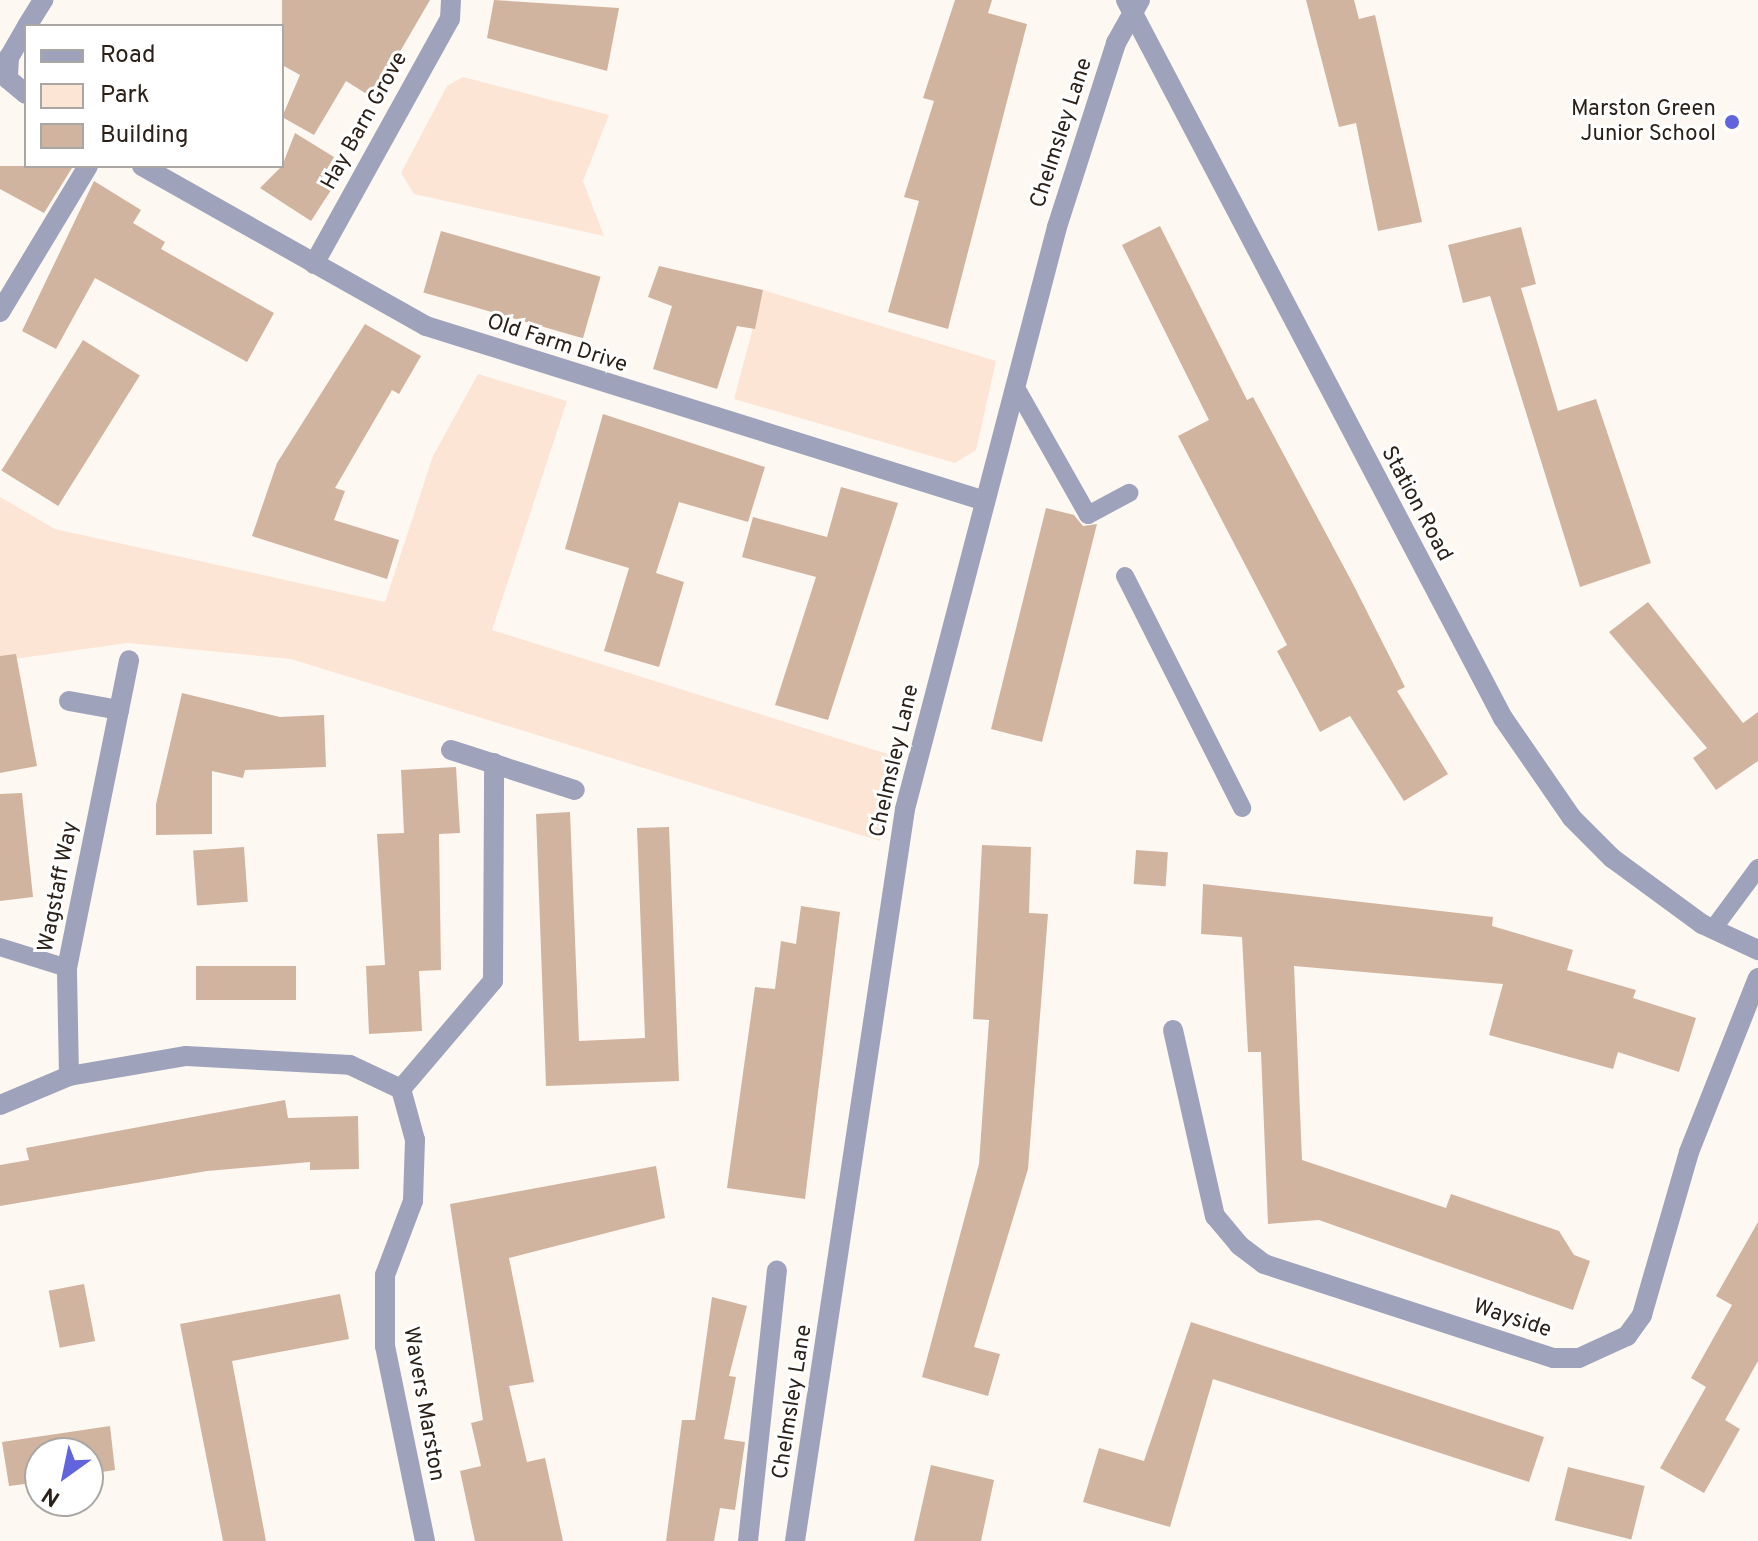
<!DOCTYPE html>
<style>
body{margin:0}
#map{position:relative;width:1758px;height:1541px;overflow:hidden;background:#fef8f3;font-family:Overpass,sans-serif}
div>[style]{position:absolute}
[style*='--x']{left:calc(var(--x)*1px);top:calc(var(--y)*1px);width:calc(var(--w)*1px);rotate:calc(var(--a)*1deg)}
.green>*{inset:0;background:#fce5d5}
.building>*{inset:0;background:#d1b49f;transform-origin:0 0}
.service>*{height:18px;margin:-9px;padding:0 9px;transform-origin:9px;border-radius:9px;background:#9ea2bb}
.minor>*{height:20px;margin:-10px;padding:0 10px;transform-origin:10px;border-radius:10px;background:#9ea2bb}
.tertiary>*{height:20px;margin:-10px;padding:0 10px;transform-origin:10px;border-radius:10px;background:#9ea2bb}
.dots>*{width:22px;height:22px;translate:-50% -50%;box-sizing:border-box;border:4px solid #fff;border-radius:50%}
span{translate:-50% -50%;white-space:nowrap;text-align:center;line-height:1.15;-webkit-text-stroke:6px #fff;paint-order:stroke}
.poi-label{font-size:22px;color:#2b2119}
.right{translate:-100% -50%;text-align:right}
.street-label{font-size:22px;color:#2b2119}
.legend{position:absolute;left:24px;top:24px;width:260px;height:144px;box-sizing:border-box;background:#fff;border:2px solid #aaa6a3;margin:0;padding:10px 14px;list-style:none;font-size:24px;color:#2b2119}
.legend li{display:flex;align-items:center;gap:16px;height:40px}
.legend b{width:40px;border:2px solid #aaa6a3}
.north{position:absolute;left:24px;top:1437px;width:80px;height:80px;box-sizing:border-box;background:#fff;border:2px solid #aaa6a3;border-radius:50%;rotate:213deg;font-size:22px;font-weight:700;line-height:32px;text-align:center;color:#2b2119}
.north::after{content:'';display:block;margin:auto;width:28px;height:36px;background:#6164dd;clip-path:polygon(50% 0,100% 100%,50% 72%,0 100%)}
</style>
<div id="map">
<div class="green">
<i style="clip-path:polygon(463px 77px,609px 115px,583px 181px,604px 236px,414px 194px,401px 173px,447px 86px)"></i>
<i style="clip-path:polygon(763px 290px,996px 361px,976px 450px,955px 463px,734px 399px)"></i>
<i style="clip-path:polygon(478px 374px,567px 401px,492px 630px,897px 757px,880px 841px,291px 659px,127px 643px,0 661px,0 497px,55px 529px,385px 602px,433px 456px)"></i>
</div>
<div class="building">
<i style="clip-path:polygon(282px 0,430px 0,373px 98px,346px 81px,314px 135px,282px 117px,300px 75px,282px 65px)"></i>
<i style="clip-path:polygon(494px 0,619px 8px,607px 71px,487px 38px)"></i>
<i style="clip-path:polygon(955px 0,992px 0,988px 13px,1027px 24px,948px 329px,888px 312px,919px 201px,904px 197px,934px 101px,923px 98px)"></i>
<i style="clip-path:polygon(1306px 0,1354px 0,1359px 19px,1375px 15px,1422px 222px,1378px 231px,1356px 123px,1339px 127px)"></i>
<i style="clip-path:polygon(295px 133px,334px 157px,321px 179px,333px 187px,311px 221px,260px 188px,282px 166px)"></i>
<i style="clip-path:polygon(0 166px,68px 166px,72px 168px,44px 213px,0 189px)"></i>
<i style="clip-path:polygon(94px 181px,141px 210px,133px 223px,165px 242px,161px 249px,274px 313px,247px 362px,95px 278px,56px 349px,22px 331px)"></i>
<i style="clip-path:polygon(1160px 226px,1247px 400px,1253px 397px,1353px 584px,1405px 687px,1397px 691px,1448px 774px,1404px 801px,1350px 716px,1320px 732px,1277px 651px,1287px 645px,1178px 436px,1209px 420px,1122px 245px)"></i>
<i style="clip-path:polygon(1521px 227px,1536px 284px,1521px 288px,1558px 411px,1596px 399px,1651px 563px,1580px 587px,1490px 296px,1463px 303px,1448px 245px)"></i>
<i style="left:441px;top:231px;width:166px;height:64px;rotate:16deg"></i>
<i style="clip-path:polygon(659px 266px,763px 290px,755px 329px,737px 326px,717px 389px,653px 369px,672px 306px,648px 297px)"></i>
<i style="clip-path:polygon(365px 324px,421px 356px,399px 394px,392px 390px,335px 488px,345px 491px,334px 520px,399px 540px,387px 579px,252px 536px,277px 463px)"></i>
<i style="left:83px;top:340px;width:67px;height:154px;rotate:32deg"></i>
<i style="clip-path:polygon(603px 414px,765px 467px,748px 522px,679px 502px,656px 573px,684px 582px,659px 667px,604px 651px,629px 568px,565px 549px)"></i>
<i style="clip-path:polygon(841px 487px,898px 503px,828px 720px,775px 705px,816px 577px,742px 557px,753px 517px,827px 537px)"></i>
<i style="clip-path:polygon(1046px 508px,1074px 515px,1083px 526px,1097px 524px,1042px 742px,991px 729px)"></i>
<i style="clip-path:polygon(1648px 602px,1743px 723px,1758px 712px,1758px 761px,1716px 790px,1693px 758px,1707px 748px,1609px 632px)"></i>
<i style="clip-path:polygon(16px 654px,37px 766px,0 773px,0 656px)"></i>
<i style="clip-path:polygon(182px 693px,280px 717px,324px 715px,326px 767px,245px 770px,243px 778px,212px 771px,212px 834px,156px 835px,156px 804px)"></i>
<i style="clip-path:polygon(456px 767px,460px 833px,439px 834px,441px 970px,419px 971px,422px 1031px,369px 1034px,366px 966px,385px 965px,377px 834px,404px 833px,401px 770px)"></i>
<i style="clip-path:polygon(22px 793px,33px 897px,0 901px,0 794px)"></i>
<i style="clip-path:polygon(570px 812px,579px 1041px,645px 1038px,637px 828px,669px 827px,679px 1081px,546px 1086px,536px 814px)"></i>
<i style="clip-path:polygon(982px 845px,1031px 847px,1029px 913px,1048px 914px,1028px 1169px,974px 1347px,1000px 1354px,988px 1396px,922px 1377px,979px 1164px,989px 1020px,973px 1019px)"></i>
<i style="left:244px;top:847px;width:55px;height:51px;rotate:86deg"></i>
<i style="left:1136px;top:850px;width:32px;height:34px;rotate:4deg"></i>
<i style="clip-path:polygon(1203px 884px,1493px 917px,1492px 926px,1573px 950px,1567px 970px,1636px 990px,1633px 998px,1696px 1018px,1679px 1072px,1618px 1052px,1613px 1069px,1489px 1035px,1503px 984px,1294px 966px,1302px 1160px,1446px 1208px,1451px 1194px,1559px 1231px,1574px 1255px,1590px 1261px,1573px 1310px,1319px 1220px,1268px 1224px,1261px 1052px,1248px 1052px,1242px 937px,1201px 934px)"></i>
<i style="clip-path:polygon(801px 906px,840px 912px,805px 1199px,727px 1188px,755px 987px,775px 989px,781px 941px,796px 944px)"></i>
<i style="left:296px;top:966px;width:34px;height:100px;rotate:90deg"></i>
<i style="clip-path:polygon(285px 1100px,288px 1118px,358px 1116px,359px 1169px,310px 1170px,310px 1162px,207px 1171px,0 1206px,0 1165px,29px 1160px,26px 1148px)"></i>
<i style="clip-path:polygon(656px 1166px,665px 1218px,509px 1258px,534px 1382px,509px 1386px,527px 1462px,545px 1458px,563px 1541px,475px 1541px,460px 1471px,481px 1466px,471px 1423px,483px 1420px,450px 1204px)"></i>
<i style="clip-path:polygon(1758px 1222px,1758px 1361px,1725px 1420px,1740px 1429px,1704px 1493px,1660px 1468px,1706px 1387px,1691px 1378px,1732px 1305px,1716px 1296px)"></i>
<i style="left:84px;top:1284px;width:58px;height:36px;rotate:79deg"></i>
<i style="clip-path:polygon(340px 1294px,349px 1339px,232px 1361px,266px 1541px,223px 1541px,180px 1324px)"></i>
<i style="clip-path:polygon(712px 1297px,747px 1306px,729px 1376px,736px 1377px,724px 1439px,745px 1442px,735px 1510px,720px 1508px,714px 1541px,666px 1541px,682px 1420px,695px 1420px)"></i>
<i style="clip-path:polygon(1191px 1322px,1544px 1437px,1529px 1482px,1213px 1379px,1170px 1527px,1083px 1502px,1099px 1448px,1144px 1461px)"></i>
<i style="clip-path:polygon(110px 1426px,115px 1470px,88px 1474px,88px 1453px,40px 1453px,40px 1482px,9px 1486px,2px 1442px)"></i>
<i style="clip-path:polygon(931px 1465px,994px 1480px,981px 1541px,914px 1541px)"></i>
<i style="left:1568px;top:1467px;width:79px;height:55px;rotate:14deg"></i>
</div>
<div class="service">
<i style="--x:1015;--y:386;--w:148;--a:60.5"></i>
<i style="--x:1088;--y:515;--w:47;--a:-28.2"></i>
<i style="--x:1125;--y:576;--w:260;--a:63.2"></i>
<i style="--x:1713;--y:929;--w:76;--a:-53.6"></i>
<i style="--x:0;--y:947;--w:70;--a:17.4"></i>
</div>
<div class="minor">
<i style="--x:27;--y:26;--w:31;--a:-58"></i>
<i style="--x:26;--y:28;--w:34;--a:120"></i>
<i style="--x:9;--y:57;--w:22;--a:93"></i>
<i style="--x:8;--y:79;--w:23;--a:40"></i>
<i style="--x:142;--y:166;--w:326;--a:29.4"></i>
<i style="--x:426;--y:326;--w:586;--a:17.38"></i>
<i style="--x:314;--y:264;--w:280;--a:-61"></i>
<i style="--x:450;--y:19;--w:19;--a:-87"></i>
<i style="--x:0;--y:312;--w:170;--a:-58.9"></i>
<i style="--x:69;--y:701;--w:51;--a:10.2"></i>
<i style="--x:451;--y:750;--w:130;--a:17.9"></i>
<i style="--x:1173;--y:1030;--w:191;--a:77.3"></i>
<i style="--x:1215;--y:1216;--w:38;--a:50"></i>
<i style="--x:1239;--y:1245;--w:31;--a:37"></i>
<i style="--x:1264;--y:1264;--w:304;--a:18"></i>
<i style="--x:1553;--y:1358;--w:26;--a:0"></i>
<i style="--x:1579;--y:1358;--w:53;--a:-24.6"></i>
<i style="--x:1627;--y:1336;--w:26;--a:-54"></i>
<i style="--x:1642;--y:1315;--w:170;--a:-73.9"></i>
<i style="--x:1689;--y:1152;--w:187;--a:-68.4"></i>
<i style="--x:69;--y:1076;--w:108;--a:-91.1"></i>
<i style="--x:67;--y:968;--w:314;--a:-78.6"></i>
<i style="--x:401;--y:1089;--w:142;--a:-49.6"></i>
<i style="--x:493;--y:981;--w:218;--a:-89.7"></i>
<i style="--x:0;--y:1105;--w:75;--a:-22.8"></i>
<i style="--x:69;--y:1076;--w:119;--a:-9.7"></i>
<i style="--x:186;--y:1056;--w:164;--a:3.1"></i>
<i style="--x:350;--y:1065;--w:56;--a:25.2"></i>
<i style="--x:401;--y:1089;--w:53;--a:74.6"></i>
<i style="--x:415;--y:1140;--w:61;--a:91.9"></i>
<i style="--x:413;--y:1201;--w:79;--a:110.7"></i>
<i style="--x:385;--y:1275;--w:71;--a:90"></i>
<i style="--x:385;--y:1346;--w:199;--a:78.4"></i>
<i style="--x:748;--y:1541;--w:272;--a:-83.9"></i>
<i style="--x:795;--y:1541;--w:740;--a:-81.45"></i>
<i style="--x:905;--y:809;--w:602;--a:-75.36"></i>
<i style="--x:1057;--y:227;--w:193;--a:-72.2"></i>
<i style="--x:1116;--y:43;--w:49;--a:-60.8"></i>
</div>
<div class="tertiary">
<i style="--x:1126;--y:0;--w:811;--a:62.3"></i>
<i style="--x:1503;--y:718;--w:121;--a:55.4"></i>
<i style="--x:1572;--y:818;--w:57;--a:45"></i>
<i style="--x:1612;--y:858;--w:112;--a:36.3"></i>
<i style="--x:1702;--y:924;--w:62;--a:24.9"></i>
</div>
<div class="dots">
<i style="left:1732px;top:122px;background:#6164dd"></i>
</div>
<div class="poi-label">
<span class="right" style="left:1716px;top:122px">Marston Green<br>Junior School</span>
</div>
<div class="street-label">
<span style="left:365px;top:121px;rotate:-61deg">Hay Barn Grove</span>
<span style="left:1062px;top:133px;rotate:-72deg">Chelmsley Lane</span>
<span style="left:557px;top:344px;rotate:18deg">Old Farm Drive</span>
<span style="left:1416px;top:504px;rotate:62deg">Station Road</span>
<span style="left:895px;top:761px;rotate:-77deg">Chelmsley Lane</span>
<span style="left:59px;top:887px;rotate:-79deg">Wagstaff Way</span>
<span style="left:1512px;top:1319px;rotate:18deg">Wayside</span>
<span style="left:793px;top:1402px;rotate:-81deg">Chelmsley Lane</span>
<span style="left:423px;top:1404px;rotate:80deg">Wavers Marston</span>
</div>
<ul class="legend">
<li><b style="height:10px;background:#9ea2bb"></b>Road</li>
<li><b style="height:22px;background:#fce5d5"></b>Park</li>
<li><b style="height:22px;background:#d1b49f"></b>Building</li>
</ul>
<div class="north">N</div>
</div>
